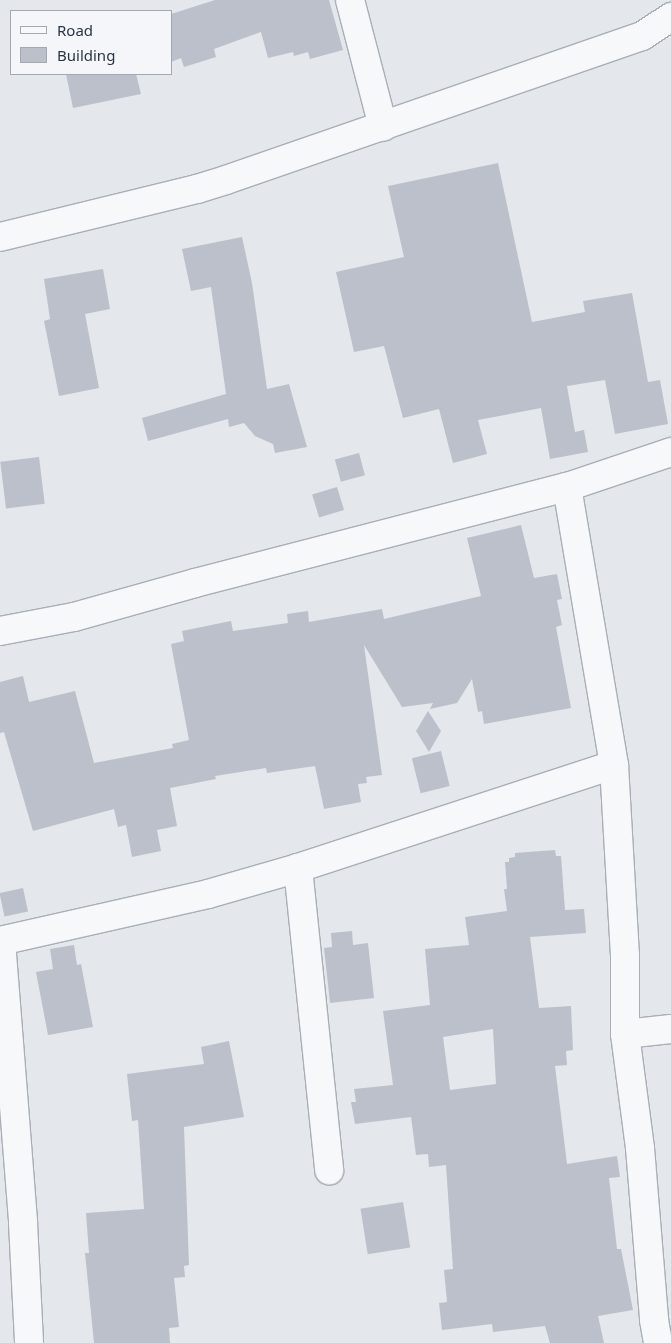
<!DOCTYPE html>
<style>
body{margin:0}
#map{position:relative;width:671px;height:1343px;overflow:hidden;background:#e4e7ec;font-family:"Noto Sans",sans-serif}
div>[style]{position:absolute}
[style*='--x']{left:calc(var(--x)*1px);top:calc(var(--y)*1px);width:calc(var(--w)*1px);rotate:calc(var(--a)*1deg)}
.building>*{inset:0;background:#bbc0ca;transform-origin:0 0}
.roads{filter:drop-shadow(1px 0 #a9aeb7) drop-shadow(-1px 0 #a9aeb7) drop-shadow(0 1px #a9aeb7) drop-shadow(0 -1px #a9aeb7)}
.minor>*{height:28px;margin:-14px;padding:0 14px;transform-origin:14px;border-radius:14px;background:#f7f8fa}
span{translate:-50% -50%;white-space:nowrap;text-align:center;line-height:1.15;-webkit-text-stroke:4px #f4f6f9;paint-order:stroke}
.legend{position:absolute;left:10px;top:10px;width:162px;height:65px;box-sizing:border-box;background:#f4f6f9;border:1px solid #a4a8b1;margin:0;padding:6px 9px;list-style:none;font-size:15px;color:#2b3445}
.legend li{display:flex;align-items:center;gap:10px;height:25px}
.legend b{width:25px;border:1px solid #a4a8b1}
</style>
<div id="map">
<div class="building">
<i style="clip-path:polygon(215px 0,329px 0,343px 50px,310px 59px,308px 52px,294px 56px,293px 52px,268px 58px,261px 32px,214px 49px,216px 57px,184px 67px,181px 58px,171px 62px,171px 14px)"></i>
<i style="clip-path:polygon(66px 74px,136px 74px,141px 94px,73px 108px)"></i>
<i style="clip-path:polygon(498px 163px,532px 322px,585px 312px,583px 301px,632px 293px,648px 382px,660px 380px,668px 424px,615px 434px,605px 380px,567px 386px,575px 432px,584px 430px,588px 452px,550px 459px,541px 408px,478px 420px,487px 454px,453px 463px,439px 409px,403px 418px,384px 346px,354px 352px,336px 272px,404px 257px,388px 186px)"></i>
<i style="clip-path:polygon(242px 237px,252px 283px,267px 389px,289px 384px,307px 447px,275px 453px,273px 444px,255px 436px,244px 423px,229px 427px,228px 419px,148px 441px,142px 418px,226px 394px,211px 287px,191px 291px,182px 249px)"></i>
<i style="clip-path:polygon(103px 269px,110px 309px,85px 314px,99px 388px,59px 396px,44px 321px,50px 319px,44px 279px)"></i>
<i style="left:359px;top:453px;width:23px;height:25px;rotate:75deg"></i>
<i style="left:39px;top:457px;width:47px;height:39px;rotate:83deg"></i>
<i style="left:337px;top:487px;width:24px;height:26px;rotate:73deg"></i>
<i style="clip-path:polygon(521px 525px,534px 578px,557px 574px,562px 599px,557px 600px,562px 625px,556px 627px,571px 708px,484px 724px,482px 711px,478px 712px,472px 679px,457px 703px,430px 709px,433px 703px,402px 707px,364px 645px,382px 775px,366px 777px,367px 783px,358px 784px,361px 802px,324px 809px,315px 766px,267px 773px,266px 768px,215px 776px,216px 779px,170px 788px,177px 826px,157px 830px,161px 851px,132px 857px,126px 825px,118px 827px,114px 809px,33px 831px,4px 732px,0 733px,0 682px,23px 676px,29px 702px,75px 691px,94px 763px,173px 748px,172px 744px,189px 740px,171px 644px,184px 641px,182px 631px,231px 621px,233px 631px,288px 623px,287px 614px,308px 611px,309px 622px,382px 609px,384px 619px,481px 596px,467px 538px)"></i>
<i style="clip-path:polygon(428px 711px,441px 731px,429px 752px,416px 731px)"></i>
<i style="left:441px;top:751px;width:36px;height:30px;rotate:76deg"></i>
<i style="clip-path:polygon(evenodd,555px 850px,556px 856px,561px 856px,565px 910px,584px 909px,586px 933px,530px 937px,539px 1008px,571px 1006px,573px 1050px,566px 1051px,567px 1065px,555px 1066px,567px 1164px,617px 1156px,620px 1177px,609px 1178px,617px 1249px,621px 1249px,633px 1310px,598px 1316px,604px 1343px,550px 1343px,545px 1326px,493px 1332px,492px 1324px,442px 1330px,439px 1303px,447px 1302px,444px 1270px,453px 1269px,446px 1165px,429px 1167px,428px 1154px,416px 1155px,411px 1117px,355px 1124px,351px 1102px,356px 1102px,354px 1089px,393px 1085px,383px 1011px,430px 1005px,425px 949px,469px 945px,465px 917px,507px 911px,504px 889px,507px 889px,505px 862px,509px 862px,509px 858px,515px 857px,515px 853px,555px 850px,493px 1029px,496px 1084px,450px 1090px,443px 1037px,493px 1029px)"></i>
<i style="left:23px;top:888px;width:24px;height:24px;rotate:78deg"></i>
<i style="clip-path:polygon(352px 931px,353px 945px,368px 943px,374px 998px,330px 1003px,324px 948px,332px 947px,331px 933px)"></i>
<i style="clip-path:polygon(74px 945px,77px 965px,81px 964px,93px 1027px,48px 1035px,36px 972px,53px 969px,50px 949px)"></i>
<i style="clip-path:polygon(229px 1041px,244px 1117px,184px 1127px,189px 1265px,184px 1266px,185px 1277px,174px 1278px,179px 1327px,169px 1328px,170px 1343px,94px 1343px,85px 1253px,89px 1253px,86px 1213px,144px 1209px,138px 1120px,132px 1121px,127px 1074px,204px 1064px,201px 1047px)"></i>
<i style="left:403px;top:1202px;width:46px;height:43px;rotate:81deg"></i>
</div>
<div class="roads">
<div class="minor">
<i style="--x:350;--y:0;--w:131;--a:75.4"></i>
<i style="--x:0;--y:237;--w:203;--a:-13.7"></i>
<i style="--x:197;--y:189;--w:30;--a:-17"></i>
<i style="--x:226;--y:180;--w:440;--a:-19.1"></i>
<i style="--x:642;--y:36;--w:35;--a:-33"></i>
<i style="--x:567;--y:487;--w:282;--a:80.4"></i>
<i style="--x:614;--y:765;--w:190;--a:86.7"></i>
<i style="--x:625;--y:955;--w:79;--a:90"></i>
<i style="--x:625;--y:1034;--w:115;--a:82.5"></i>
<i style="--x:640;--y:1148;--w:173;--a:85.3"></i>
<i style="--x:654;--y:1320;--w:23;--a:80"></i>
<i style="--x:0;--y:631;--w:75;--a:-10.7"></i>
<i style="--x:74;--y:617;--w:126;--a:-15.7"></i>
<i style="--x:195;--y:583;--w:384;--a:-14.5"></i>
<i style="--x:567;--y:487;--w:110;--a:-18.6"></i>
<i style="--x:298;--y:868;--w:304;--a:84.1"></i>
<i style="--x:0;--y:941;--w:213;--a:-12.7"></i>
<i style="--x:208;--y:894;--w:94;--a:-16.1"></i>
<i style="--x:298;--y:868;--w:332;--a:-18.1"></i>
<i style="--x:1;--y:941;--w:283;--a:85.5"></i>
<i style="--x:23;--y:1223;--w:120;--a:87.1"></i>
<i style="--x:625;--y:1034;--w:46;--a:-6.2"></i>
</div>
</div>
<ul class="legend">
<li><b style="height:6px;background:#f7f8fa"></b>Road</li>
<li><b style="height:14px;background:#bbc0ca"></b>Building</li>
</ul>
</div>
